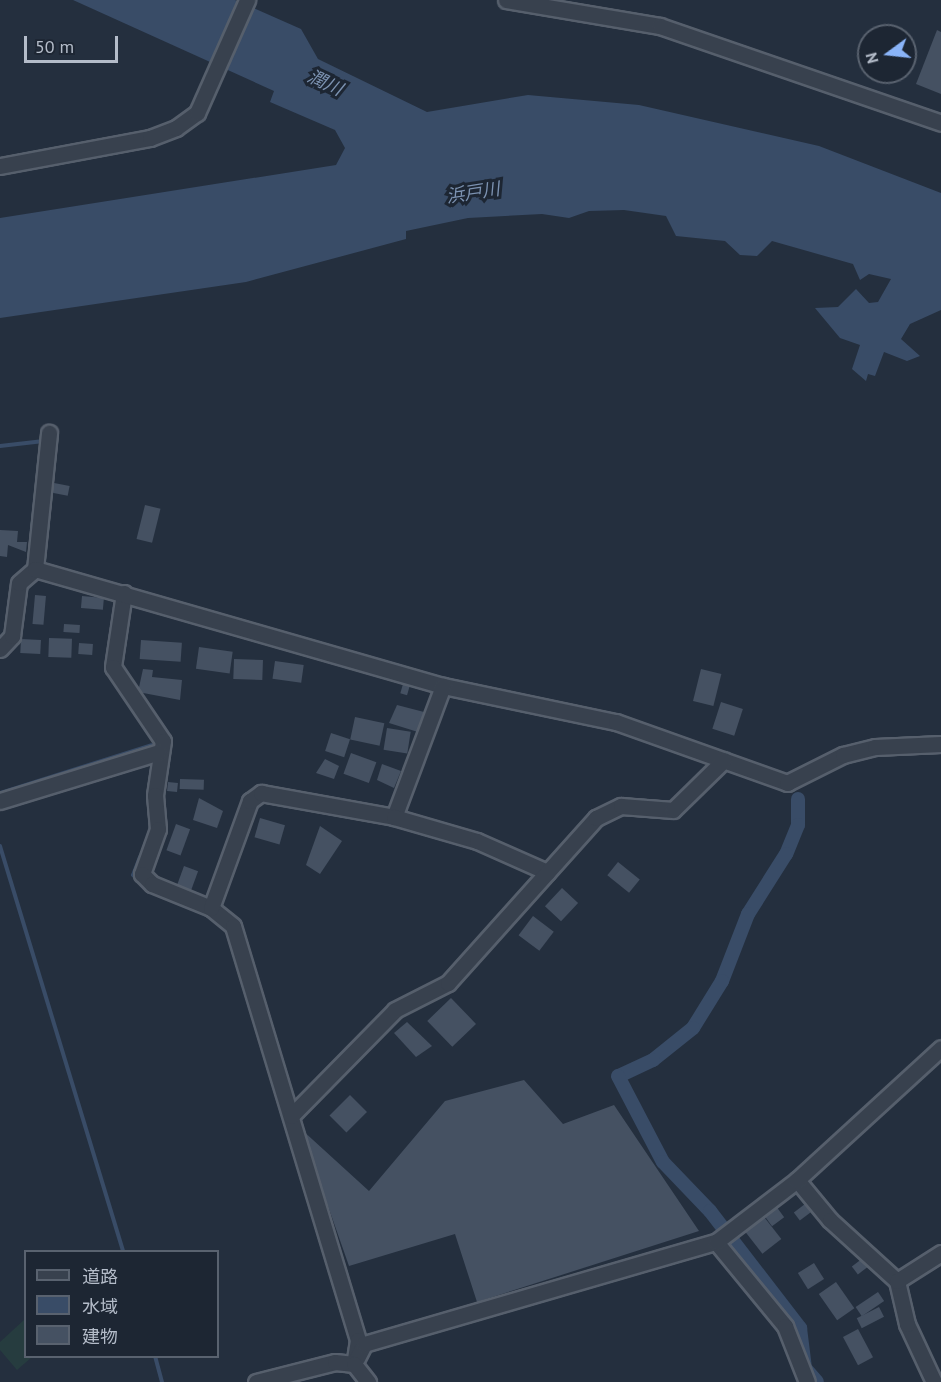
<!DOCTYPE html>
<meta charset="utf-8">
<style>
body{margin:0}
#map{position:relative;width:941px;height:1382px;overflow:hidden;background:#242f3e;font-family:"PT Sans","Noto Sans JP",sans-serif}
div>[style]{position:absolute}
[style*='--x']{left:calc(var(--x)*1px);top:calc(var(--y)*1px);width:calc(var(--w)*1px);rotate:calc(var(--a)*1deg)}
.green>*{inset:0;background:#263c3f}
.water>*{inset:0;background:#394c67}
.stream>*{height:4px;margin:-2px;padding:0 2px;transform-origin:2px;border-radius:2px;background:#394c67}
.canal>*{height:14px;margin:-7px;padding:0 7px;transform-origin:7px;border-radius:7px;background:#394c67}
.building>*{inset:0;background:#455162;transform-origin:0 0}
.roads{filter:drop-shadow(2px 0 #565f6c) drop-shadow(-2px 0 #565f6c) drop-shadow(0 2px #565f6c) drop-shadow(0 -2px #565f6c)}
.minor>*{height:15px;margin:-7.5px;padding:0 7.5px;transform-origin:7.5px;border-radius:7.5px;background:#38414e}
span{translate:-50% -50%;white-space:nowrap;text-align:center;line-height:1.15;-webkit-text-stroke:6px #1d2633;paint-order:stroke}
.water-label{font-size:18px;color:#7c92b1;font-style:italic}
.legend{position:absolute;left:24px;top:1250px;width:195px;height:108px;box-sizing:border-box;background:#1d2633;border:2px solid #59626f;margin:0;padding:8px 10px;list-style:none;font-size:18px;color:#b4bcc9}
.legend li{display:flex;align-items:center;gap:12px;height:30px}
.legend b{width:30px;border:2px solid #59626f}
.north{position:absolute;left:857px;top:24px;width:60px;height:60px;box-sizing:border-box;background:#1d2633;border:2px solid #59626f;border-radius:50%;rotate:255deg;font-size:16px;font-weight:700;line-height:24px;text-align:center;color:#b4bcc9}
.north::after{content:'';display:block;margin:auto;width:21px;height:27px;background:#8ab4f8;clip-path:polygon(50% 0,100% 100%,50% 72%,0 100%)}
.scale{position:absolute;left:24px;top:36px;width:94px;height:27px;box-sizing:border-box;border:3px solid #b4bcc9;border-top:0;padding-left:8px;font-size:18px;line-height:21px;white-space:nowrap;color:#b4bcc9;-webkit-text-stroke:4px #1d2633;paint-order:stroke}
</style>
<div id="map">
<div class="green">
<i style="clip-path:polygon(25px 1319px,26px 1356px,32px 1357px,17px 1370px,0 1350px,0 1342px)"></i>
</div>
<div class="water">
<i style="clip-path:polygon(73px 0,235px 0,301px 29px,318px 59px,427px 112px,528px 95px,639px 105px,819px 146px,941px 193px,941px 310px,910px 324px,901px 339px,920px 356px,907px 361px,884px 352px,875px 376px,868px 374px,866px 381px,852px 369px,860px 345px,840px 338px,815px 308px,838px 307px,856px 289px,869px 303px,878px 302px,891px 279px,869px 274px,860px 280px,853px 264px,772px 241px,757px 256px,740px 255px,725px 241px,676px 236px,666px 216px,624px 210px,589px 211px,569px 218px,542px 214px,468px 218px,406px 231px,406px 239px,246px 282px,0 318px,0 218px,336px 165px,345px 148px,335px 130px,270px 102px,274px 91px)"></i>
</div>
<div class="stream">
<i style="--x:0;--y:446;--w:44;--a:-6.5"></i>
<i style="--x:0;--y:793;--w:159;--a:-17.5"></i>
<i style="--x:0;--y:846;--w:424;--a:73.1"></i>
<i style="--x:140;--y:857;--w:19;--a:111"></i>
<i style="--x:133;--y:875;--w:19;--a:43"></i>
<i style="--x:175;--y:901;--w:40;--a:23.4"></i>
<i style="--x:155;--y:1356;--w:27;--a:75"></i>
</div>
<div class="canal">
<i style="--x:798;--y:799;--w:26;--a:90"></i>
<i style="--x:798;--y:825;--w:31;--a:112"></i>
<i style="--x:786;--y:854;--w:71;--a:122.3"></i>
<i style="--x:748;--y:914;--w:72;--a:111.2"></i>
<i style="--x:722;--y:981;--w:55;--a:121.7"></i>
<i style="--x:693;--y:1028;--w:51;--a:141.3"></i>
<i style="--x:653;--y:1060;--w:38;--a:155"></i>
<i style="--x:618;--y:1076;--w:97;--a:62.4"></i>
<i style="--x:663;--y:1162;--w:68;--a:46.2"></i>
<i style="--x:710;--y:1211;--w:148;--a:52.4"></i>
<i style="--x:800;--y:1328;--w:40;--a:82.9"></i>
<i style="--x:805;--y:1368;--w:18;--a:49"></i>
</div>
<div class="building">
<i style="clip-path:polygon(937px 30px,941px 32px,941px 94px,916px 84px)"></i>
<i style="left:49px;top:482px;width:21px;height:10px;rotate:11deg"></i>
<i style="left:145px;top:505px;width:16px;height:35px;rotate:14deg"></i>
<i style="clip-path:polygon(0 530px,18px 531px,17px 542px,27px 542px,26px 552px,8px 545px,7px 557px,0 556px)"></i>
<i style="left:35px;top:595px;width:11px;height:29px;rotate:5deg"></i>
<i style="left:82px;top:596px;width:22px;height:12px;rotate:5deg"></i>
<i style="left:64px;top:624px;width:16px;height:8px;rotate:4deg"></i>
<i style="left:49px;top:638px;width:23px;height:19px;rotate:2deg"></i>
<i style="left:21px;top:639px;width:20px;height:14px;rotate:3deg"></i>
<i style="left:141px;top:640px;width:41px;height:19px;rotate:4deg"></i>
<i style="left:79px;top:643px;width:14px;height:11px;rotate:4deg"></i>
<i style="left:199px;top:647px;width:34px;height:22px;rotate:8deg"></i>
<i style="left:234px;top:659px;width:29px;height:20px;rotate:2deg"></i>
<i style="left:275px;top:661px;width:29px;height:18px;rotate:8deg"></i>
<i style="clip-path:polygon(143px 669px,153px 670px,152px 677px,182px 680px,180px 700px,138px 692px)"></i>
<i style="left:701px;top:669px;width:21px;height:33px;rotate:14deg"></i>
<i style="left:405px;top:677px;width:7px;height:17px;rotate:16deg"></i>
<i style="left:721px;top:702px;width:23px;height:28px;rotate:18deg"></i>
<i style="clip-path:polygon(397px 705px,424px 712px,418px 732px,389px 723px)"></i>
<i style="left:355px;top:717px;width:30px;height:23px;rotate:12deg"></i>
<i style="left:387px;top:728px;width:24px;height:22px;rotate:9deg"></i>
<i style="left:331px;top:733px;width:20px;height:19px;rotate:18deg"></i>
<i style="left:351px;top:753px;width:27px;height:22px;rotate:20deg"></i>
<i style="clip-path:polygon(325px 759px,339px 766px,334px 779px,316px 773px)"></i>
<i style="clip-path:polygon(382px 764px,401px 771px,394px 788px,377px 780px)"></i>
<i style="left:180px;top:779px;width:24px;height:10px;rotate:2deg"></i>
<i style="left:168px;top:782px;width:10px;height:9px;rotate:6deg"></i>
<i style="clip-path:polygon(199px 798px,223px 811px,217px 828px,193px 820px)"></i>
<i style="left:260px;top:818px;width:26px;height:20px;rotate:16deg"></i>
<i style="left:176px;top:824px;width:15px;height:28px;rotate:20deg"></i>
<i style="clip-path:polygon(320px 826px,342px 841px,320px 874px,306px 865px)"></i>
<i style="left:618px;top:862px;width:28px;height:17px;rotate:39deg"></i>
<i style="left:184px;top:866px;width:15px;height:21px;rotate:20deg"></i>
<i style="left:562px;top:888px;width:22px;height:25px;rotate:43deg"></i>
<i style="left:533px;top:916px;width:26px;height:24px;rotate:37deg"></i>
<i style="left:451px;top:998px;width:36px;height:33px;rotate:46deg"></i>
<i style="clip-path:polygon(407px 1022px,432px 1046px,416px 1057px,394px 1033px)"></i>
<i style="clip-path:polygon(524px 1080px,563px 1124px,614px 1105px,699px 1231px,477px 1302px,455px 1234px,349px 1266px,301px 1129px,369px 1191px,445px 1101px)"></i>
<i style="left:350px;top:1095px;width:24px;height:29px;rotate:45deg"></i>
<i style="left:809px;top:1201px;width:10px;height:19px;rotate:53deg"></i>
<i style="left:773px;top:1202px;width:19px;height:15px;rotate:54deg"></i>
<i style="left:761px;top:1213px;width:33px;height:24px;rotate:52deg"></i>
<i style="left:863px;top:1258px;width:10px;height:14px;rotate:53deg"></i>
<i style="left:814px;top:1263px;width:19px;height:19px;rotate:58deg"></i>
<i style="left:836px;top:1282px;width:32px;height:21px;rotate:55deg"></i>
<i style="left:878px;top:1292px;width:11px;height:27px;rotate:56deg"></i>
<i style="left:879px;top:1307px;width:11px;height:25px;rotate:63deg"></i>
<i style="left:858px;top:1329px;width:32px;height:17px;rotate:62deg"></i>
</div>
<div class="roads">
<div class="minor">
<i style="--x:506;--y:0;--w:156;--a:9.6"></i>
<i style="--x:660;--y:26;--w:297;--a:19"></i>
<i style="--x:0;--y:166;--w:153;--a:-10.6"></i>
<i style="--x:150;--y:138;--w:28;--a:-21"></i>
<i style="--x:176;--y:128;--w:26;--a:-36"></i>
<i style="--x:197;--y:113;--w:124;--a:-66.1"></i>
<i style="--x:35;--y:569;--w:137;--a:-84.1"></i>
<i style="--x:124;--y:593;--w:75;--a:98.5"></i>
<i style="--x:113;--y:667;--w:89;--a:56"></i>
<i style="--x:163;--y:741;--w:55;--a:98.4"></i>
<i style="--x:155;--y:795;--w:34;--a:85"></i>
<i style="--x:158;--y:829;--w:48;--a:109.6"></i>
<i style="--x:142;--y:874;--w:14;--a:45"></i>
<i style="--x:152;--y:884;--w:64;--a:22.1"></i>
<i style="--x:211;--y:908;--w:28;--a:39"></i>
<i style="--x:233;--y:926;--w:432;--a:73.2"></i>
<i style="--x:358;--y:1340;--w:24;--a:99"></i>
<i style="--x:0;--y:649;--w:18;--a:-47"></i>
<i style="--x:12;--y:636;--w:53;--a:-82.5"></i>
<i style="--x:19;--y:583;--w:21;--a:-41"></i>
<i style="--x:35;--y:569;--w:424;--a:16"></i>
<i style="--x:443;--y:686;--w:177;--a:11.8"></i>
<i style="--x:616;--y:722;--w:182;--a:19.6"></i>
<i style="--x:787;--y:783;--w:63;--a:-26.6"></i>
<i style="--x:843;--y:755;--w:33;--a:-14"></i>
<i style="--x:875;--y:747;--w:66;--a:-2.6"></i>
<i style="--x:0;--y:801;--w:166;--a:-17.1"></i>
<i style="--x:394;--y:817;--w:140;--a:-69.5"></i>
<i style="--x:211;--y:908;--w:114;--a:-70"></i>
<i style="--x:250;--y:801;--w:14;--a:-36"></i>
<i style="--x:261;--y:793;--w:135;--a:10.2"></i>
<i style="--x:394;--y:817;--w:86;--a:16.1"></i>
<i style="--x:477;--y:841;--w:77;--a:23.9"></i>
<i style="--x:291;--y:1116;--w:148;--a:-45.5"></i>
<i style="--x:395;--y:1010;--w:59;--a:-27"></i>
<i style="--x:448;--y:983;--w:222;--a:-48.1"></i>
<i style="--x:596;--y:818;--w:28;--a:-26"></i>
<i style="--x:621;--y:806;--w:52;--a:4.4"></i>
<i style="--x:673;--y:810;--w:71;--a:-44.4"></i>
<i style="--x:797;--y:1180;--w:52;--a:50.5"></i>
<i style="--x:830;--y:1220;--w:91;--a:42.3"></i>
<i style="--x:716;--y:1242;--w:109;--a:50.6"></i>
<i style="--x:785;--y:1326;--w:60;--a:68.6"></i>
<i style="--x:357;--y:1358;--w:16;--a:-63"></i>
<i style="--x:364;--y:1344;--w:366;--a:-16.2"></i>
<i style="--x:716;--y:1242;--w:102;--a:-37.4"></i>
<i style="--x:797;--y:1180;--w:195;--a:-42.5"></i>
<i style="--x:256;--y:1382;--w:81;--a:-14.2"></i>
<i style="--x:335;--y:1362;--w:19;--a:6"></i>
<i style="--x:354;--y:1364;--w:23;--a:52"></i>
<i style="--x:934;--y:1382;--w:64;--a:-115"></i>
<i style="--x:907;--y:1324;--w:44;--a:-103.1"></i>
<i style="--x:897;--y:1281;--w:52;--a:-32.5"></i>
</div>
</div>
<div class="water-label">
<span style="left:325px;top:83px;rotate:25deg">潤川</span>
<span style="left:473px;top:193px;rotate:-9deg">浜戸川</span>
</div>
<ul class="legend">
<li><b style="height:8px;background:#38414e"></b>道路</li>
<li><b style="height:16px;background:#394c67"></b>水域</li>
<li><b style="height:16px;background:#455162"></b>建物</li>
</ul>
<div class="north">N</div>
<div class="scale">50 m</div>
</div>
